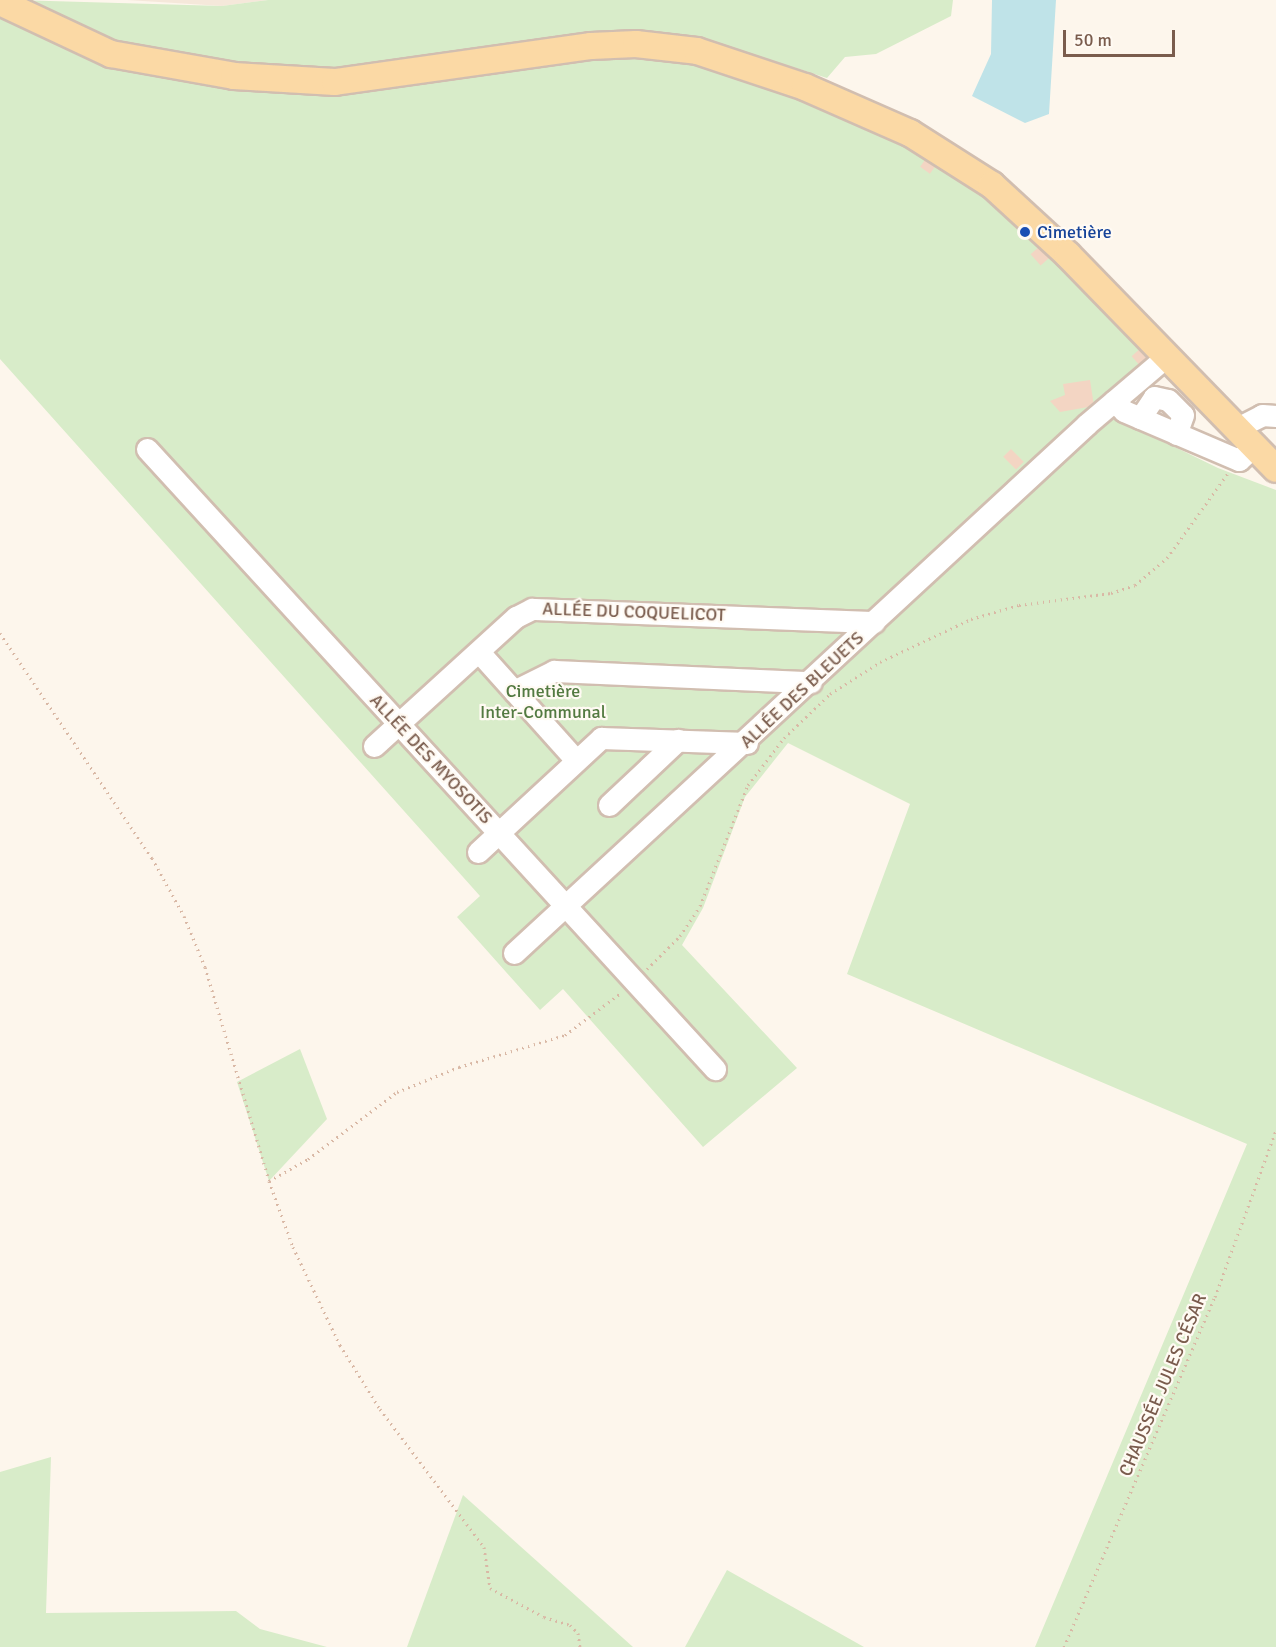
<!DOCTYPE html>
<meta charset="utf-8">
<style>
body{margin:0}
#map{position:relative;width:1276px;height:1647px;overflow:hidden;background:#fdf6ec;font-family:Signika,sans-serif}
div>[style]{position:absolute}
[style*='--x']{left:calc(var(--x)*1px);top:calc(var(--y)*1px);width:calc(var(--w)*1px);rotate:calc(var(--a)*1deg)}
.residential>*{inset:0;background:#f5e8da}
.green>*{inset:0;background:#d8ecc9}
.water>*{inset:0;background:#bfe3e8}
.building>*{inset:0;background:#f3d5c3;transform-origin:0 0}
.path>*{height:3px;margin-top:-1.5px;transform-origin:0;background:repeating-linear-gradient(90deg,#d9b8a5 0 1.5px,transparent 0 6px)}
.roads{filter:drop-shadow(2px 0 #d1beb0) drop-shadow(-2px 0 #d1beb0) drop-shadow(0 2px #d1beb0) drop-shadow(0 -2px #d1beb0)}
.minor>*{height:21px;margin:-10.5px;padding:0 10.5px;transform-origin:10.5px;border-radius:10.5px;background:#fff}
.major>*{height:26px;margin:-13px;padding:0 13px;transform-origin:13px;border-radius:13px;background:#fbd9a5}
.dots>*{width:16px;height:16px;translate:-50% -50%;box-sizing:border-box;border:3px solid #fffaf3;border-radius:50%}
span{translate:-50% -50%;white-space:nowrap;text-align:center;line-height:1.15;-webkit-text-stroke:4.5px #fffaf3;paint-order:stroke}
.transit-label{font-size:18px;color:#164399}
.left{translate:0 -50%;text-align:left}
.street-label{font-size:18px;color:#7a5c4d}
.park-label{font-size:18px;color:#537a41}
.scale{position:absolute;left:1063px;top:30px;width:112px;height:27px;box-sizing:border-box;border:3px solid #7a5c4d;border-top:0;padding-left:8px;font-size:18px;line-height:21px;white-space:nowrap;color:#7a5c4d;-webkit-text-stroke:4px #fffaf3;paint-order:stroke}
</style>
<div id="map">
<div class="residential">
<i style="clip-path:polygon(127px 0,268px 0,222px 6px)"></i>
</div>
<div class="green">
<i style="clip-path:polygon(15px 0,222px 6px,268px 0,953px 0,951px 16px,876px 54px,845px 57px,827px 78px,720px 44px,652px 33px,297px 72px,116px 47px)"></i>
<i style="clip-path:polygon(0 13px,201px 81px,590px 54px,705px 61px,899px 143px,972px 187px,1041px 245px,1151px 357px,1109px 415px,1218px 468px,1276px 490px,1276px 1647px,1035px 1647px,1247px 1144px,847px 974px,910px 804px,788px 743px,745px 797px,703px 908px,682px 945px,797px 1068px,703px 1147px,563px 989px,540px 1010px,457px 917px,480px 896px,0 359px)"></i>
<i style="clip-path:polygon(300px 1049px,327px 1119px,269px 1181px,237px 1082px)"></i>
<i style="clip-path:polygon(51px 1457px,46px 1613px,236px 1611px,260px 1629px,327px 1647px,0 1647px,0 1472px)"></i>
<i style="clip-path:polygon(463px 1495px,633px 1647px,407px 1647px)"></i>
<i style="clip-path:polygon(727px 1570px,864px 1647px,685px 1647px)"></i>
</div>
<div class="water">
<i style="clip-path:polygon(992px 0,1056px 0,1049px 114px,1025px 123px,972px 96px,991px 54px)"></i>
</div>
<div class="building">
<i style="left:927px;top:157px;width:12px;height:12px;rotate:35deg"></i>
<i style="left:1041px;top:245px;width:15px;height:14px;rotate:48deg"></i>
<i style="left:1142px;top:347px;width:13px;height:14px;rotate:48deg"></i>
<i style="clip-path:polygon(1090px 380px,1094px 406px,1060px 412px,1050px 401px,1065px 395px,1063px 384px)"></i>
<i style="left:1011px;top:449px;width:18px;height:11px;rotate:45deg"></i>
</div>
<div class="path">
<i style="--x:0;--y:633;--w:272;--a:56"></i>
<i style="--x:152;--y:858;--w:66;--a:61.1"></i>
<i style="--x:184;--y:916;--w:55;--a:67.6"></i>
<i style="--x:205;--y:967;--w:223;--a:73.3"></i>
<i style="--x:269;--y:1181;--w:70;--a:70"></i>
<i style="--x:293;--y:1247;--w:109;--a:64.4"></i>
<i style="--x:340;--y:1345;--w:75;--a:58"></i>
<i style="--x:380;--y:1409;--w:173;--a:53"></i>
<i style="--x:484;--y:1547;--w:41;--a:81.7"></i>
<i style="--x:490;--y:1588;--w:61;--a:28.2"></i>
<i style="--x:544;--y:1617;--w:27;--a:17"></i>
<i style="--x:570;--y:1625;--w:11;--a:45"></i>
<i style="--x:578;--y:1633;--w:14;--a:82"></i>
<i style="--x:647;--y:969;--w:47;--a:-45"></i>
<i style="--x:680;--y:936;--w:36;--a:-56"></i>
<i style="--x:700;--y:906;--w:130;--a:-68.4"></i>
<i style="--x:748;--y:785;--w:59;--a:-52.5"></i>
<i style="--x:784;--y:738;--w:64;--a:-43.7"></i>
<i style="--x:830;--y:694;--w:59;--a:-32.6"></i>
<i style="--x:880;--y:662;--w:101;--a:-25.3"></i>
<i style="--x:971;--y:619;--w:50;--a:-16.3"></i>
<i style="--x:1019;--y:605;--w:93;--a:-7.4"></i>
<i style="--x:1111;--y:593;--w:25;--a:-18"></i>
<i style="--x:1135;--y:585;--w:42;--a:-40.2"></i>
<i style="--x:1167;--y:558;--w:105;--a:-54.3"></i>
<i style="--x:269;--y:1181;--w:45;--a:-29.4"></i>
<i style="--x:308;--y:1159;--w:111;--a:-37"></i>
<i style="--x:397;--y:1092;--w:67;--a:-22"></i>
<i style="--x:459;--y:1067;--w:111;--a:-16.8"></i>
<i style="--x:565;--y:1035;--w:71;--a:-37"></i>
<i style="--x:1064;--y:1647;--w:381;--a:-66.7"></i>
<i style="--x:1215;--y:1297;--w:178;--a:-69.9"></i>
</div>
<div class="roads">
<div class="minor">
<i style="--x:1114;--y:401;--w:14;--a:45"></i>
<i style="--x:1124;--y:411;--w:125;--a:23.1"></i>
<i style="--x:1239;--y:460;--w:21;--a:-43"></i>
<i style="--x:1140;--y:418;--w:25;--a:-56"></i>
<i style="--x:1154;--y:397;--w:14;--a:12"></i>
<i style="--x:1168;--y:400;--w:21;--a:45"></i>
<i style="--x:1183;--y:415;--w:20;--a:110"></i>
<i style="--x:1237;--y:428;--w:28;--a:-27"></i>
<i style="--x:1262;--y:415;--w:14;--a:4"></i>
<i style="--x:147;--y:449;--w:841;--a:47.51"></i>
<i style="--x:479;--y:652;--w:145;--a:48.1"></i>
<i style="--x:514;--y:691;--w:45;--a:-26.6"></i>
<i style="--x:554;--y:671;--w:257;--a:2.5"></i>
<i style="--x:374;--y:746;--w:192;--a:-42.3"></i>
<i style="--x:516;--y:617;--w:18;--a:-27"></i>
<i style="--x:532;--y:609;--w:342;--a:2.2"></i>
<i style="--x:609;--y:805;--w:95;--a:-43.3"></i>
<i style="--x:478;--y:852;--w:168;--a:-42.8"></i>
<i style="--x:601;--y:738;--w:146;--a:2"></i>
<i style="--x:514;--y:953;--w:780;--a:-42.71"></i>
<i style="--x:1087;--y:424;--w:105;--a:-40.4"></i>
</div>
<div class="major">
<i style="--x:0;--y:2;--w:123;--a:25.1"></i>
<i style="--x:111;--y:54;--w:125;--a:10.1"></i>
<i style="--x:234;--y:76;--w:101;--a:3.4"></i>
<i style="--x:335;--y:82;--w:259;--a:-8"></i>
<i style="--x:591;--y:46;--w:45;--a:-2.5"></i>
<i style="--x:636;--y:44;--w:61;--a:6.5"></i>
<i style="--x:697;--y:51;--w:114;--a:18.4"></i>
<i style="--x:805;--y:87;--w:115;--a:23.7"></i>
<i style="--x:910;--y:133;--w:97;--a:32.4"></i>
<i style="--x:992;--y:185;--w:103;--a:42.6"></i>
<i style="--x:1068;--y:255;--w:298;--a:45.8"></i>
</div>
</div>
<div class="dots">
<i style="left:1025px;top:232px;background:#1a4fb4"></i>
</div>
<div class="transit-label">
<span class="left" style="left:1037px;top:232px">Cimetière</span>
</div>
<div class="street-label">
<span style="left:634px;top:612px;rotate:2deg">ALLÉE DU COQUELICOT</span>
<span style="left:802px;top:690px;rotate:-43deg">ALLÉE DES BLEUETS</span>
<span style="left:431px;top:759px;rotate:47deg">ALLÉE DES MYOSOTIS</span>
<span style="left:1163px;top:1385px;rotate:-67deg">CHAUSSÉE JULES CÉSAR</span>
</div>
<div class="park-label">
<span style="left:543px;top:702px">Cimetière<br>Inter-Communal</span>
</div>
<div class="scale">50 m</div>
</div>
